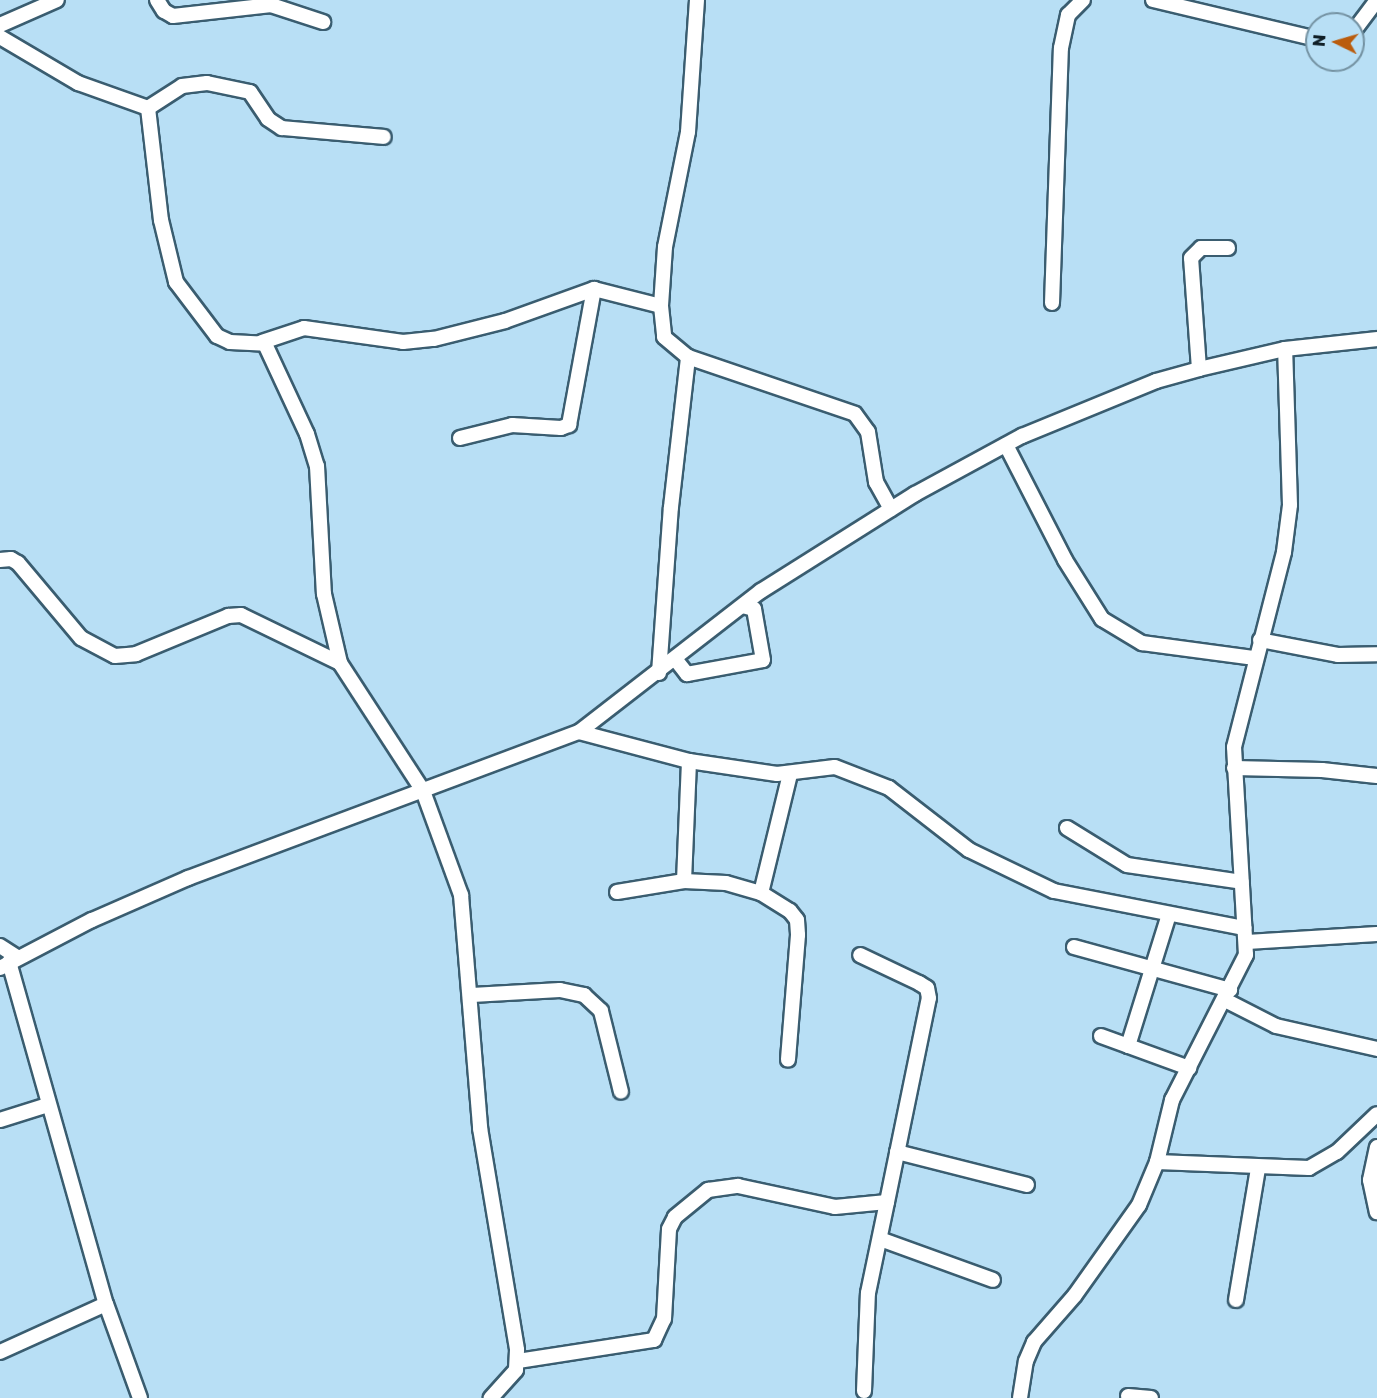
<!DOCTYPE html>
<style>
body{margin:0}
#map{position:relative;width:1377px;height:1398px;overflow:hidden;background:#b8dff5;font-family:"Golos Text",sans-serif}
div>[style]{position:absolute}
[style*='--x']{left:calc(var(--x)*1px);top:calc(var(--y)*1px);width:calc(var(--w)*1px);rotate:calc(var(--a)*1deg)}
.roads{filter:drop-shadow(2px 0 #3a5d70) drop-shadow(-2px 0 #3a5d70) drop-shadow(0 2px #3a5d70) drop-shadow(0 -2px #3a5d70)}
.minor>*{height:14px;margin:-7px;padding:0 7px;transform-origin:7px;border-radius:7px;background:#fff}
span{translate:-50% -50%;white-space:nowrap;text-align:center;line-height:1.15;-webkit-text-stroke:6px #b8dff5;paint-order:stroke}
.north{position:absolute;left:1305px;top:12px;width:60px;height:60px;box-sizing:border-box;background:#b8dff5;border:2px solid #7492a2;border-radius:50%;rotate:275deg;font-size:16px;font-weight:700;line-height:24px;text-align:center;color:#0f1e26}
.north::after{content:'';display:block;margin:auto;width:21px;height:27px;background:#ba5c0d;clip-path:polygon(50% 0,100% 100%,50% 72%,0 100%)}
</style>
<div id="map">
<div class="roads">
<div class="minor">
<i style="--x:157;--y:0;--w:13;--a:58"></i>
<i style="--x:164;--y:11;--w:10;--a:29"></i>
<i style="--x:173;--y:16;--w:99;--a:-6.4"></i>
<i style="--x:271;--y:5;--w:55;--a:18.1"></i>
<i style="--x:697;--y:0;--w:132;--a:93.9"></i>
<i style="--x:688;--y:132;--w:117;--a:101.3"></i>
<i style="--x:665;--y:247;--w:59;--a:93.9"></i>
<i style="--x:661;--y:306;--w:31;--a:84"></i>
<i style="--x:664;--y:337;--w:31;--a:40"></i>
<i style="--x:688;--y:357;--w:176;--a:18.8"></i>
<i style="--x:855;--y:414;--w:22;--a:54"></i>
<i style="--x:868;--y:432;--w:51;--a:80.9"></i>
<i style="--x:876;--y:482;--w:31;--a:61"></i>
<i style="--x:1153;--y:0;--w:169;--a:13.4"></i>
<i style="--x:0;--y:25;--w:62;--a:-23.7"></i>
<i style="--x:1353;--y:32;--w:40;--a:-53"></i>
<i style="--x:0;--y:37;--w:91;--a:30.5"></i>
<i style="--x:78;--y:83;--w:74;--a:19.7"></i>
<i style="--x:148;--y:108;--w:113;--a:83.4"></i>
<i style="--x:161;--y:220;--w:64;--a:76.4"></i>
<i style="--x:176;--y:282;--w:68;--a:52.8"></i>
<i style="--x:217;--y:336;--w:14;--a:25"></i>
<i style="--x:230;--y:342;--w:35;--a:3"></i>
<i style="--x:265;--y:344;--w:99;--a:65"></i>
<i style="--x:307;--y:434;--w:34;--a:73"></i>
<i style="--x:317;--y:466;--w:128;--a:86.9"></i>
<i style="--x:324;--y:594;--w:71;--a:76.9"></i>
<i style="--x:340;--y:663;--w:153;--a:57"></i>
<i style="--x:423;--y:791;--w:111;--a:69.9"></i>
<i style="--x:461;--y:895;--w:234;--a:85.3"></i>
<i style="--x:480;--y:1128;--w:225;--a:80.5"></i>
<i style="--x:517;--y:1350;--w:20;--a:93"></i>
<i style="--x:516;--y:1370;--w:38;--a:132"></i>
<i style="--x:148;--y:108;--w:40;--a:-32.9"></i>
<i style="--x:182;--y:86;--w:25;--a:-7"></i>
<i style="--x:207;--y:83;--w:44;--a:11.8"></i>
<i style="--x:250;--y:92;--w:32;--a:56"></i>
<i style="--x:268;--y:119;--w:17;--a:33"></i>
<i style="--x:282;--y:128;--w:102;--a:5"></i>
<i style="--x:1052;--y:303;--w:255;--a:-88"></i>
<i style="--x:1061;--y:48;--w:34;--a:-78"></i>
<i style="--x:1068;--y:15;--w:21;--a:-45"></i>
<i style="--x:262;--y:342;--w:44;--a:-18.4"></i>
<i style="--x:304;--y:328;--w:100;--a:8"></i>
<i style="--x:403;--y:342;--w:31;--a:-6"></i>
<i style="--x:434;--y:339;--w:73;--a:-14.2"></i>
<i style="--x:505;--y:321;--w:95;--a:-19.8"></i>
<i style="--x:594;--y:289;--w:69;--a:14.2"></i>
<i style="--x:1199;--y:369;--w:111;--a:-94.1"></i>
<i style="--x:1191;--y:258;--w:14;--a:-45"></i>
<i style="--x:1201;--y:248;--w:27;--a:0"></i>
<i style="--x:460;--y:438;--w:54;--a:-14"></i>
<i style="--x:512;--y:425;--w:49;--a:3.5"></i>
<i style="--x:561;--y:428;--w:9;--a:-21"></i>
<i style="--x:569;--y:425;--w:138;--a:-79.6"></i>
<i style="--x:1006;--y:445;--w:129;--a:62.8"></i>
<i style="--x:1065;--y:560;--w:70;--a:57.9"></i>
<i style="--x:1102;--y:619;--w:47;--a:31"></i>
<i style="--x:1142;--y:643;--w:114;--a:7.6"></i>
<i style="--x:0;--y:560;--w:11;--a:-5"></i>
<i style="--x:11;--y:559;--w:8;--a:30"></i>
<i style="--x:18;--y:563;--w:98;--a:50"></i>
<i style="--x:81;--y:638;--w:38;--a:28"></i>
<i style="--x:115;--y:656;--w:21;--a:-5"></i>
<i style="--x:136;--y:654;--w:100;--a:-22.4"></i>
<i style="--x:228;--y:616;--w:13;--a:-4"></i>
<i style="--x:241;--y:615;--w:110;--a:25.9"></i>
<i style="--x:1260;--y:640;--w:79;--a:10.9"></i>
<i style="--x:1338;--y:655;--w:39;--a:-1"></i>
<i style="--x:676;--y:660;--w:18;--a:52"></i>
<i style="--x:687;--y:674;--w:77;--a:-10.4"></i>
<i style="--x:763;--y:660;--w:52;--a:-100"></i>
<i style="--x:754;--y:609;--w:11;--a:-165"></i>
<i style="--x:659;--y:673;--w:166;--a:-85.9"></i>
<i style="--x:671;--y:507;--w:151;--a:-83.5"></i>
<i style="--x:579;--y:732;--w:114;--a:14.8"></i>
<i style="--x:689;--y:761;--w:89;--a:8.4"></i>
<i style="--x:777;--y:774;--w:58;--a:-6.9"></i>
<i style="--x:835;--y:767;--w:58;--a:21.3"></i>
<i style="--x:889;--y:788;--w:101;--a:37.8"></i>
<i style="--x:969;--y:850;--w:94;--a:25.8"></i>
<i style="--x:1054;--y:891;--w:194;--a:11"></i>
<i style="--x:1234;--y:768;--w:88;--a:1.3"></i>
<i style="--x:1322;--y:770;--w:55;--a:6.2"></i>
<i style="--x:1067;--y:828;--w:70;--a:31.7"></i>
<i style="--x:1127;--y:865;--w:116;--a:8.4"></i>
<i style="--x:684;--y:881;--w:120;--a:-87.6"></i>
<i style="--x:617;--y:892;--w:68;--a:-9.3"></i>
<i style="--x:684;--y:881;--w:42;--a:2.7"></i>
<i style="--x:726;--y:883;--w:36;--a:16"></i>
<i style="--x:761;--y:893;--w:34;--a:32"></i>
<i style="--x:790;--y:911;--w:11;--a:52"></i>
<i style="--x:797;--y:920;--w:15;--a:86"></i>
<i style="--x:798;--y:935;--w:125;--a:94.6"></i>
<i style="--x:761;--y:893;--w:122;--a:-76.3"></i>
<i style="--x:1247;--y:942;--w:130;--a:-3.5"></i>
<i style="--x:0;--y:946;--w:20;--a:33"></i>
<i style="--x:1074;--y:947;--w:162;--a:15.4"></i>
<i style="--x:9;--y:962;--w:355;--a:74.2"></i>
<i style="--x:106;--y:1304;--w:100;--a:70.1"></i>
<i style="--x:0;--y:968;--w:104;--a:-27.6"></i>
<i style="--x:92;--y:920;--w:105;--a:-23.6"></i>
<i style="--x:188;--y:878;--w:417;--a:-20.5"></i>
<i style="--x:579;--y:732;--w:230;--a:-37.8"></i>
<i style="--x:761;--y:591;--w:182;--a:-32.2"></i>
<i style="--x:915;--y:494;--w:122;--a:-28.5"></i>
<i style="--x:1022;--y:436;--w:145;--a:-22.3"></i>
<i style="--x:1156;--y:381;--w:45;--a:-15.6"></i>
<i style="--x:1199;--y:369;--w:88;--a:-13.1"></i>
<i style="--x:1285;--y:349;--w:93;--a:-6.2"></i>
<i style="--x:472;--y:995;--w:88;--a:-3.3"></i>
<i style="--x:560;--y:990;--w:25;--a:12"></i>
<i style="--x:584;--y:995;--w:23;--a:43"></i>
<i style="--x:601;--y:1011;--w:83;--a:76.1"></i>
<i style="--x:1225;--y:1000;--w:57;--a:27"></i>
<i style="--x:1276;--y:1026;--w:104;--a:12.8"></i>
<i style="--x:1101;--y:1036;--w:94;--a:20"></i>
<i style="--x:1128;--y:1046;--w:138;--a:-72.7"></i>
<i style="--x:0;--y:1120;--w:50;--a:-17.4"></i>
<i style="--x:1377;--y:1147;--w:34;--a:102"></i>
<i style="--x:1370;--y:1180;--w:33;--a:78"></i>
<i style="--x:897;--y:1152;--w:134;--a:14.2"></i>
<i style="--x:1157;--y:1162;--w:152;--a:2.3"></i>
<i style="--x:1309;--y:1168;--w:32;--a:-30"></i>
<i style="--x:1337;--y:1152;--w:55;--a:-43.5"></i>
<i style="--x:880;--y:1239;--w:120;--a:19.9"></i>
<i style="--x:1236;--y:1300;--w:134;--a:-80.5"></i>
<i style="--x:0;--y:1352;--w:116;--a:-24.4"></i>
<i style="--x:518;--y:1361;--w:138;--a:-8.8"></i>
<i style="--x:654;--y:1340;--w:23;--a:-65"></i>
<i style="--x:664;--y:1319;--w:90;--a:-86.8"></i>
<i style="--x:669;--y:1229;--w:13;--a:-63"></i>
<i style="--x:675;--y:1217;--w:43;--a:-39.3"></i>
<i style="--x:708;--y:1190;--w:30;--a:-8"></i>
<i style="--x:738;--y:1186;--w:99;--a:12.2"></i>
<i style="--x:835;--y:1207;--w:52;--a:-5.5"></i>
<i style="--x:887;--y:1202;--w:208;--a:-78.4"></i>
<i style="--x:929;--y:998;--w:10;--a:-101"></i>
<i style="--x:927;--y:988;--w:9;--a:-148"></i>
<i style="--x:919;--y:983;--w:65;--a:-154.6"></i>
<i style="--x:864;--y:1391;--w:98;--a:-87.7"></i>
<i style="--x:868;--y:1293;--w:93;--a:-78.2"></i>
<i style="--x:1128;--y:1396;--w:23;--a:5"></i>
<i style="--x:1020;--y:1398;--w:37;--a:-81"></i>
<i style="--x:1026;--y:1361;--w:21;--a:-67"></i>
<i style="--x:1034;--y:1342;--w:62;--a:-48.9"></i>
<i style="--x:1075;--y:1295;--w:110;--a:-54.6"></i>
<i style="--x:1139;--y:1205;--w:47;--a:-67.3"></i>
<i style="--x:1157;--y:1162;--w:64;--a:-76.4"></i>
<i style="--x:1172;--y:1100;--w:163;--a:-63"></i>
<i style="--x:1246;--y:955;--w:208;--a:-93.3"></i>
<i style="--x:1234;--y:747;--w:201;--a:-75.6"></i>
<i style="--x:1284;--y:552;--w:47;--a:-82.7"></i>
<i style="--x:1290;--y:505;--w:156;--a:-91.8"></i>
</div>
</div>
<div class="north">N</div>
</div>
